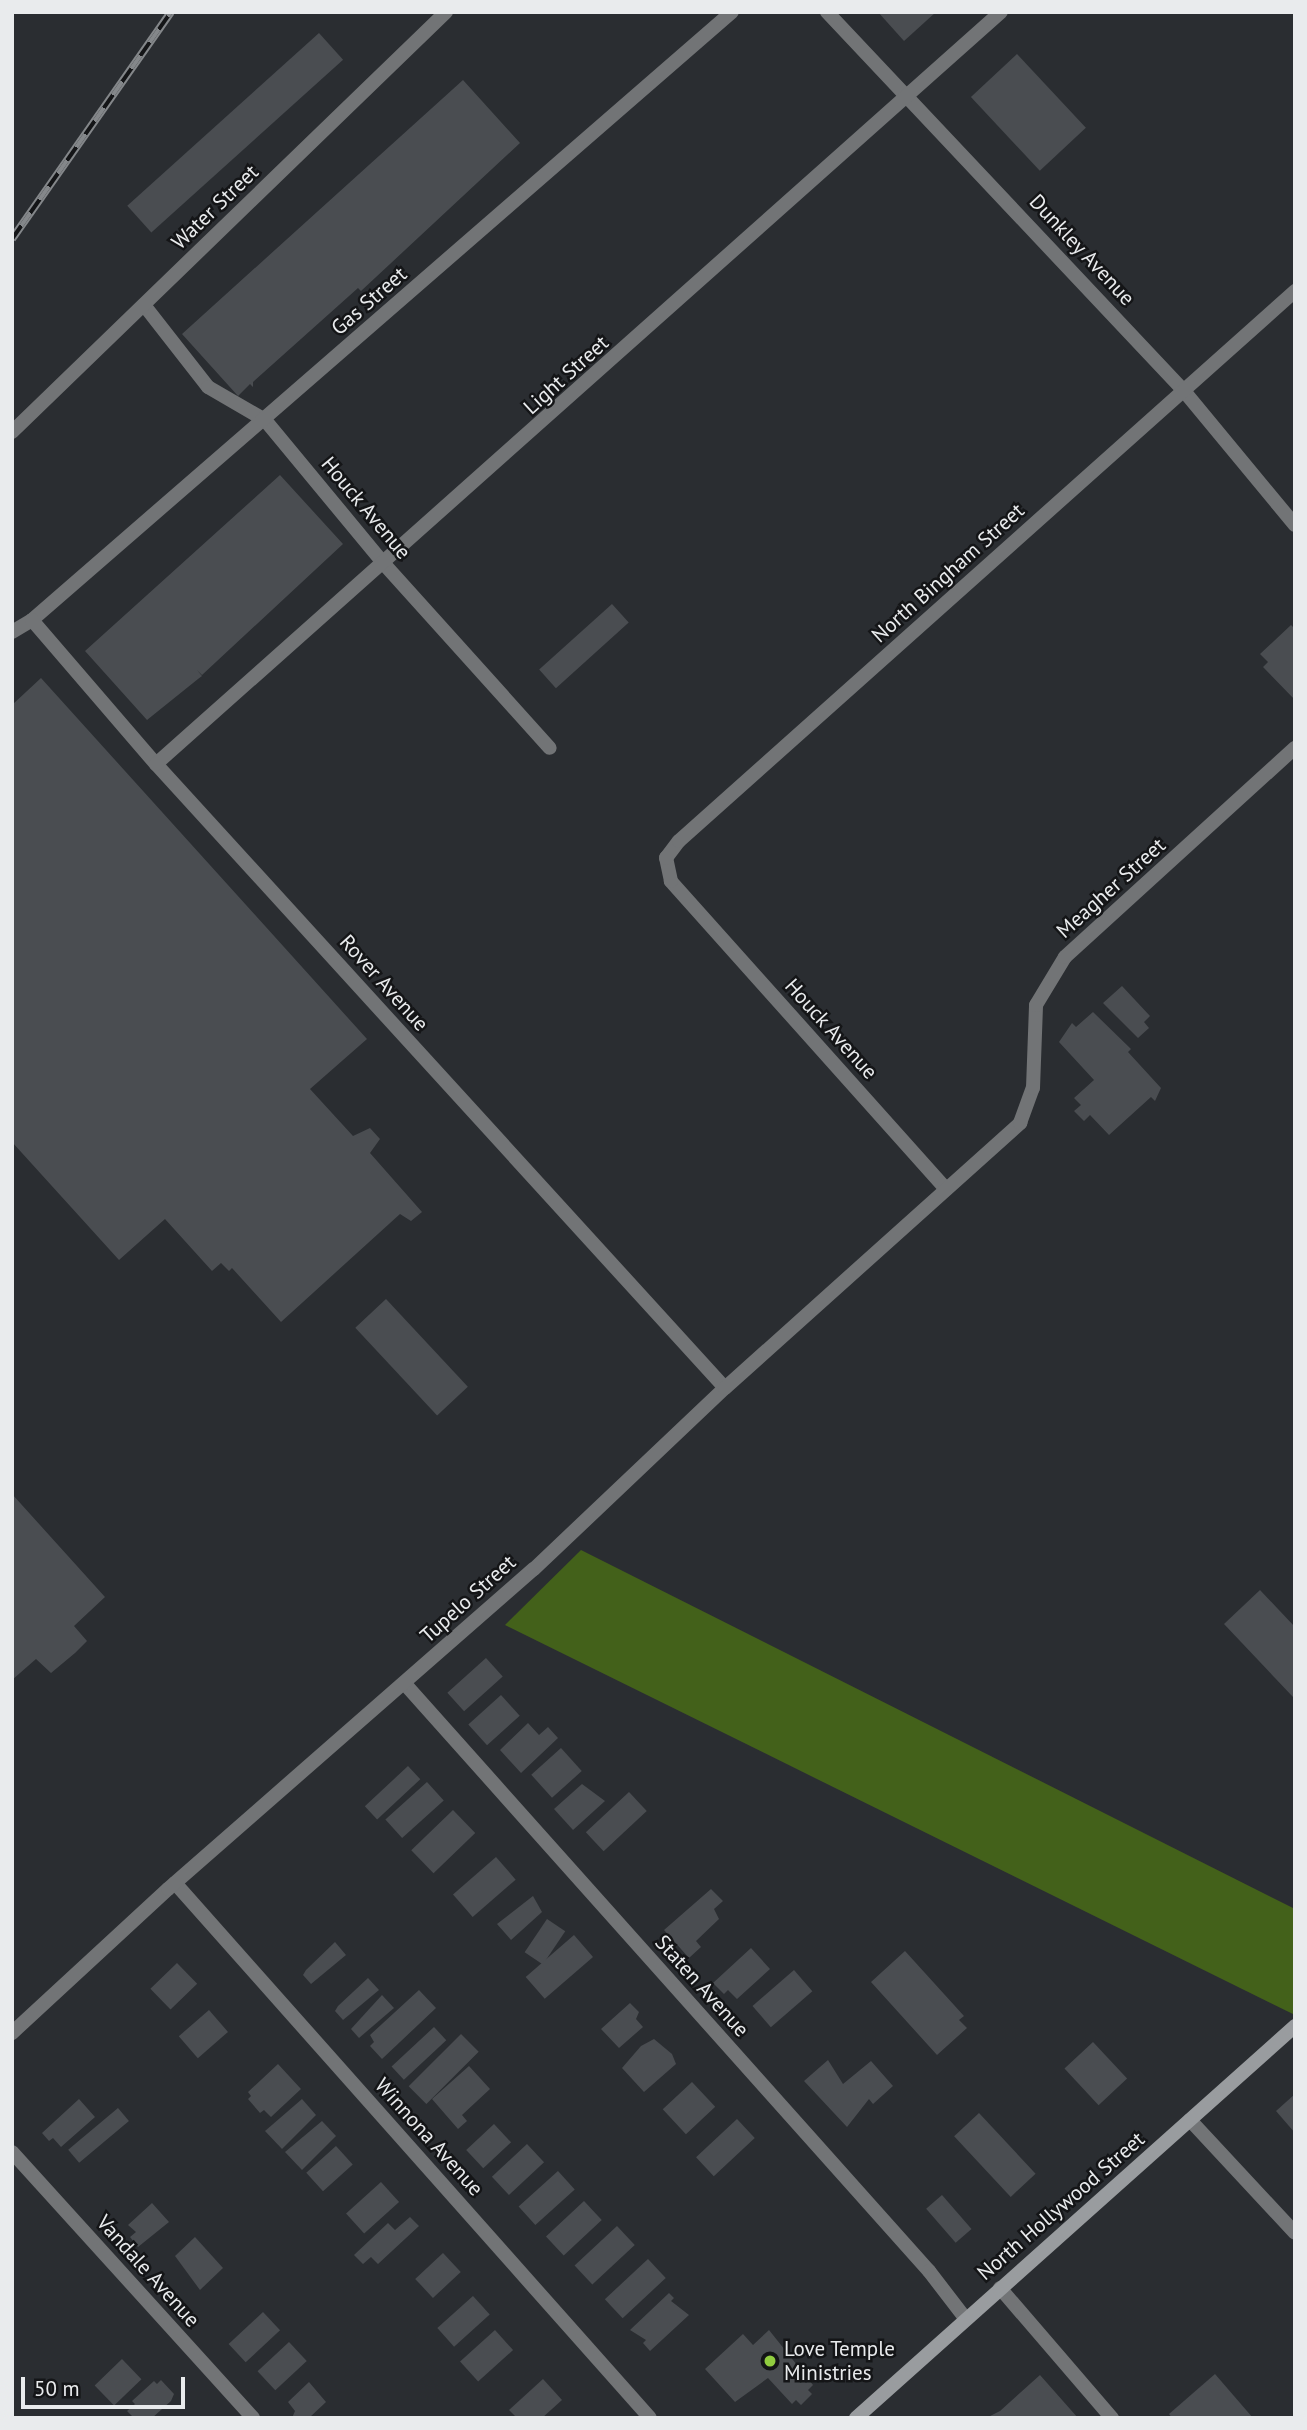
<!DOCTYPE html>
<style>
body{margin:0}
#map{position:relative;width:1307px;height:2430px;overflow:hidden;background:#2a2d31;font-family:"PT Sans",sans-serif}
div>[style]{position:absolute}
[style*='--x']{left:calc(var(--x)*1px);top:calc(var(--y)*1px);width:calc(var(--w)*1px);rotate:calc(var(--a)*1deg)}
.forest>*{inset:0;background:#43611a}
.building>*{inset:0;background:#4a4d51;transform-origin:0 0}
.street>*{height:14px;margin:-7px;padding:0 7px;transform-origin:7px;border-radius:7px;background:#727476}
.secondary>*{height:14px;margin:-7px;padding:0 7px;transform-origin:7px;border-radius:7px;background:#999c9f}
.rail>*{height:8px;margin-top:-4px;transform-origin:0;background:repeating-linear-gradient(90deg,#141517 0 16px,#84878a 0 32px);box-sizing:border-box;border-block:2px solid #84878a}
.dots>*{width:19px;height:19px;translate:-50% -50%;box-sizing:border-box;border:4px solid #141517;border-radius:50%}
span{translate:-50% -50%;white-space:nowrap;text-align:center;line-height:1.15;-webkit-text-stroke:5px #141517;paint-order:stroke}
.street-label{font-size:21px;color:#e9ebed}
.poi-label{font-size:21px;color:#e9ebed}
.left{translate:0 -50%;text-align:left}
.frame{position:absolute;inset:0;border:14px solid #e9ebed;pointer-events:none}
.scale{position:absolute;left:21px;top:2377px;width:164px;height:32px;box-sizing:border-box;border:4px solid #e9ebed;border-top:0;padding-left:9px;font-size:21px;line-height:24px;white-space:nowrap;color:#e9ebed;-webkit-text-stroke:5px #141517;paint-order:stroke}
</style>
<div id="map">
<div class="forest">
<i style="clip-path:polygon(581px 1550px,1295px 1909px,1295px 2015px,505px 1625px)"></i>
</div>
<div class="building">
<i style="clip-path:polygon(878px 12px,936px 12px,904px 41px)"></i>
<i style="left:319px;top:33px;width:36px;height:258px;rotate:48deg"></i>
<i style="left:1017px;top:54px;width:101px;height:63px;rotate:47deg"></i>
<i style="clip-path:polygon(463px 80px,520px 143px,361px 291px,358px 288px,253px 382px,253px 387px,250px 384px,238px 396px,182px 334px)"></i>
<i style="clip-path:polygon(280px 475px,343px 544px,202px 675px,197px 670px,202px 676px,198px 679px,147px 720px,85px 651px)"></i>
<i style="left:612px;top:604px;width:25px;height:98px;rotate:48deg"></i>
<i style="clip-path:polygon(1291px 625px,1295px 629px,1295px 700px,1263px 667px,1268px 662px,1260px 654px)"></i>
<i style="clip-path:polygon(41px 678px,367px 1039px,310px 1089px,353px 1136px,370px 1128px,380px 1139px,370px 1153px,422px 1212px,411px 1221px,400px 1214px,281px 1322px,232px 1268px,229px 1271px,221px 1263px,212px 1271px,165px 1219px,119px 1260px,12px 1142px,12px 705px)"></i>
<i style="clip-path:polygon(1122px 986px,1150px 1016px,1144px 1022px,1149px 1028px,1138px 1038px,1103px 1003px)"></i>
<i style="clip-path:polygon(1093px 1012px,1131px 1049px,1128px 1052px,1161px 1088px,1155px 1101px,1151px 1097px,1109px 1135px,1090px 1115px,1084px 1121px,1074px 1111px,1081px 1105px,1074px 1098px,1094px 1080px,1059px 1042px,1072px 1023px,1076px 1027px)"></i>
<i style="left:386px;top:1299px;width:120px;height:42px;rotate:47deg"></i>
<i style="clip-path:polygon(12px 1494px,105px 1597px,74px 1626px,87px 1641px,75px 1653px,51px 1673px,36px 1659px,12px 1680px)"></i>
<i style="clip-path:polygon(1260px 1590px,1295px 1627px,1293px 1697px,1224px 1624px)"></i>
<i style="left:486px;top:1658px;width:25px;height:52px;rotate:48deg"></i>
<i style="left:501px;top:1695px;width:28px;height:44px;rotate:48deg"></i>
<i style="clip-path:polygon(528px 1723px,539px 1735px,548px 1727px,558px 1738px,521px 1773px,500px 1750px)"></i>
<i style="left:561px;top:1748px;width:31px;height:40px;rotate:48deg"></i>
<i style="left:408px;top:1766px;width:18px;height:59px;rotate:47deg"></i>
<i style="left:427px;top:1782px;width:25px;height:56px;rotate:48deg"></i>
<i style="clip-path:polygon(582px 1784px,605px 1801px,573px 1830px,554px 1809px)"></i>
<i style="left:629px;top:1792px;width:26px;height:59px;rotate:47deg"></i>
<i style="left:453px;top:1810px;width:32px;height:58px;rotate:46deg"></i>
<i style="left:496px;top:1857px;width:30px;height:57px;rotate:49deg"></i>
<i style="clip-path:polygon(711px 1889px,723px 1901px,714px 1909px,719px 1919px,696px 1941px,701px 1947px,689px 1958px,664px 1930px)"></i>
<i style="clip-path:polygon(533px 1896px,542px 1912px,511px 1940px,497px 1924px)"></i>
<i style="left:547px;top:1919px;width:22px;height:40px;rotate:34deg"></i>
<i style="left:574px;top:1935px;width:29px;height:64px;rotate:49deg"></i>
<i style="clip-path:polygon(335px 1942px,346px 1955px,311px 1984px,303px 1975px,306px 1970px)"></i>
<i style="clip-path:polygon(751px 1948px,770px 1969px,737px 1999px,728px 1990px,724px 1994px,713px 1983px)"></i>
<i style="clip-path:polygon(905px 1951px,964px 2016px,959px 2020px,967px 2028px,937px 2055px,871px 1982px)"></i>
<i style="left:177px;top:1963px;width:29px;height:37px;rotate:46deg"></i>
<i style="left:794px;top:1970px;width:28px;height:55px;rotate:49deg"></i>
<i style="clip-path:polygon(368px 1978px,379px 1990px,343px 2020px,335px 2011px,338px 2006px)"></i>
<i style="clip-path:polygon(419px 1990px,436px 2008px,382px 2059px,370px 2046px,374px 2042px,370px 2035px)"></i>
<i style="clip-path:polygon(382px 1995px,394px 2008px,359px 2038px,351px 2029px)"></i>
<i style="clip-path:polygon(630px 2003px,639px 2012px,636px 2019px,643px 2027px,619px 2048px,601px 2029px)"></i>
<i style="left:209px;top:2010px;width:29px;height:40px;rotate:49deg"></i>
<i style="left:434px;top:2027px;width:18px;height:58px;rotate:47deg"></i>
<i style="left:461px;top:2034px;width:25px;height:74px;rotate:45deg"></i>
<i style="clip-path:polygon(654px 2039px,672px 2054px,676px 2064px,644px 2092px,622px 2068px,641px 2046px)"></i>
<i style="left:1093px;top:2042px;width:50px;height:39px;rotate:47deg"></i>
<i style="clip-path:polygon(828px 2060px,843px 2084px,871px 2061px,893px 2086px,873px 2104px,869px 2099px,847px 2127px,804px 2081px)"></i>
<i style="clip-path:polygon(278px 2064px,301px 2089px,271px 2117px,264px 2110px,260px 2113px,248px 2099px,251px 2096px,248px 2092px)"></i>
<i style="clip-path:polygon(469px 2066px,490px 2089px,462px 2115px,467px 2121px,458px 2129px,432px 2099px)"></i>
<i style="left:692px;top:2082px;width:34px;height:40px;rotate:47deg"></i>
<i style="clip-path:polygon(1295px 2094px,1295px 2133px,1276px 2111px)"></i>
<i style="clip-path:polygon(79px 2099px,95px 2117px,61px 2147px,53px 2138px,49px 2141px,42px 2133px)"></i>
<i style="clip-path:polygon(302px 2099px,316px 2115px,282px 2149px,265px 2131px)"></i>
<i style="left:118px;top:2108px;width:17px;height:65px;rotate:50deg"></i>
<i style="left:979px;top:2113px;width:83px;height:34px;rotate:47deg"></i>
<i style="left:737px;top:2119px;width:26px;height:56px;rotate:47deg"></i>
<i style="clip-path:polygon(322px 2121px,336px 2136px,302px 2170px,285px 2152px)"></i>
<i style="left:494px;top:2124px;width:25px;height:38px;rotate:47deg"></i>
<i style="left:527px;top:2144px;width:25px;height:48px;rotate:47deg"></i>
<i style="left:336px;top:2146px;width:25px;height:40px;rotate:48deg"></i>
<i style="left:558px;top:2171px;width:25px;height:53px;rotate:48deg"></i>
<i style="left:381px;top:2182px;width:27px;height:47px;rotate:48deg"></i>
<i style="left:942px;top:2195px;width:45px;height:21px;rotate:49deg"></i>
<i style="left:584px;top:2201px;width:26px;height:52px;rotate:47deg"></i>
<i style="clip-path:polygon(152px 2203px,169px 2222px,138px 2247px,130px 2237px,136px 2232px,128px 2225px)"></i>
<i style="clip-path:polygon(410px 2217px,419px 2226px,378px 2264px,371px 2257px,363px 2264px,354px 2255px,388px 2223px,395px 2230px)"></i>
<i style="left:617px;top:2226px;width:26px;height:58px;rotate:47deg"></i>
<i style="clip-path:polygon(195px 2237px,223px 2268px,200px 2290px,175px 2256px)"></i>
<i style="left:443px;top:2253px;width:26px;height:38px;rotate:47deg"></i>
<i style="left:648px;top:2259px;width:26px;height:59px;rotate:47deg"></i>
<i style="clip-path:polygon(669px 2293px,674px 2298px,671px 2301px,689px 2315px,650px 2351px,643px 2343px,646px 2340px,630px 2330px)"></i>
<i style="left:473px;top:2296px;width:25px;height:48px;rotate:48deg"></i>
<i style="left:263px;top:2312px;width:25px;height:47px;rotate:47deg"></i>
<i style="left:495px;top:2330px;width:27px;height:47px;rotate:48deg"></i>
<i style="clip-path:polygon(769px 2330px,813px 2385px,808px 2390px,812px 2394px,801px 2405px,796px 2400px,792px 2404px,768px 2378px,735px 2402px,705px 2369px,743px 2334px,753px 2345px)"></i>
<i style="left:289px;top:2342px;width:26px;height:43px;rotate:47deg"></i>
<i style="left:122px;top:2359px;width:28px;height:38px;rotate:46deg"></i>
<i style="clip-path:polygon(1215px 2374px,1253px 2418px,1172px 2418px,1169px 2414px)"></i>
<i style="clip-path:polygon(1040px 2375px,1078px 2418px,986px 2418px,1000px 2411px)"></i>
<i style="clip-path:polygon(543px 2379px,562px 2400px,542px 2418px,517px 2418px,509px 2410px)"></i>
<i style="clip-path:polygon(161px 2380px,174px 2394px,171px 2401px,152px 2418px,134px 2418px,127px 2411px,135px 2404px,132px 2401px,154px 2381px,157px 2384px)"></i>
<i style="clip-path:polygon(309px 2382px,326px 2402px,309px 2418px,292px 2418px,295px 2411px,288px 2402px)"></i>
</div>
<div class="street">
<i style="--x:827;--y:12;--w:521;--a:46.71"></i>
<i style="--x:1184;--y:391;--w:174;--a:50.4"></i>
<i style="--x:144;--y:305;--w:104;--a:52"></i>
<i style="--x:208;--y:387;--w:66;--a:30.1"></i>
<i style="--x:265;--y:420;--w:188;--a:50.4"></i>
<i style="--x:385;--y:565;--w:246;--a:48"></i>
<i style="--x:12;--y:432;--w:604;--a:-44.06"></i>
<i style="--x:32;--y:620;--w:927;--a:-40.98"></i>
<i style="--x:12;--y:632;--w:23;--a:-31"></i>
<i style="--x:32;--y:620;--w:190;--a:49.3"></i>
<i style="--x:156;--y:764;--w:844;--a:47.64"></i>
<i style="--x:156;--y:764;--w:1131;--a:-41.67"></i>
<i style="--x:946;--y:1189;--w:413;--a:-131.8"></i>
<i style="--x:671;--y:881;--w:24;--a:-102"></i>
<i style="--x:666;--y:858;--w:21;--a:-53"></i>
<i style="--x:679;--y:841;--w:826;--a:-41.76"></i>
<i style="--x:405;--y:1684;--w:787;--a:48.25"></i>
<i style="--x:929;--y:2271;--w:59;--a:52.5"></i>
<i style="--x:175;--y:1883;--w:715;--a:48.4"></i>
<i style="--x:12;--y:2033;--w:212;--a:-42.7"></i>
<i style="--x:168;--y:1889;--w:486;--a:-41.2"></i>
<i style="--x:534;--y:1569;--w:263;--a:-43.5"></i>
<i style="--x:725;--y:1388;--w:397;--a:-41.9"></i>
<i style="--x:1020;--y:1123;--w:37;--a:-70"></i>
<i style="--x:1033;--y:1088;--w:83;--a:-87.9"></i>
<i style="--x:1036;--y:1005;--w:56;--a:-58.9"></i>
<i style="--x:1065;--y:957;--w:311;--a:-42.3"></i>
<i style="--x:1190;--y:2120;--w:154;--a:47.1"></i>
<i style="--x:12;--y:2152;--w:359;--a:47.8"></i>
<i style="--x:1000;--y:2288;--w:172;--a:49.3"></i>
</div>
<div class="secondary">
<i style="--x:856;--y:2418;--w:589;--a:-41.76"></i>
</div>
<div class="rail">
<i style="--x:12;--y:239;--w:277;--a:-55"></i>
</div>
<div class="dots">
<i style="left:770px;top:2361px;background:#91cd3f"></i>
</div>
<div class="street-label">
<span style="left:215px;top:207px;rotate:-44deg">Water Street</span>
<span style="left:1082px;top:250px;rotate:47deg">Dunkley Avenue</span>
<span style="left:369px;top:301px;rotate:-41deg">Gas Street</span>
<span style="left:566px;top:375px;rotate:-42deg">Light Street</span>
<span style="left:366px;top:508px;rotate:50deg">Houck Avenue</span>
<span style="left:948px;top:573px;rotate:-42deg">North Bingham Street</span>
<span style="left:1111px;top:888px;rotate:-42deg">Meagher Street</span>
<span style="left:384px;top:983px;rotate:48deg">Rover Avenue</span>
<span style="left:831px;top:1029px;rotate:48deg">Houck Avenue</span>
<span style="left:468px;top:1599px;rotate:-42deg">Tupelo Street</span>
<span style="left:702px;top:1986px;rotate:48deg">Staten Avenue</span>
<span style="left:429px;top:2137px;rotate:48deg">Winnona Avenue</span>
<span style="left:1061px;top:2206px;rotate:-41deg">North Hollywood Street</span>
<span style="left:148px;top:2271px;rotate:48deg">Vandale Avenue</span>
</div>
<div class="poi-label">
<span class="left" style="left:784px;top:2361px">Love Temple<br>Ministries</span>
</div>
<div class="frame"></div>
<div class="scale">50 m</div>
</div>
